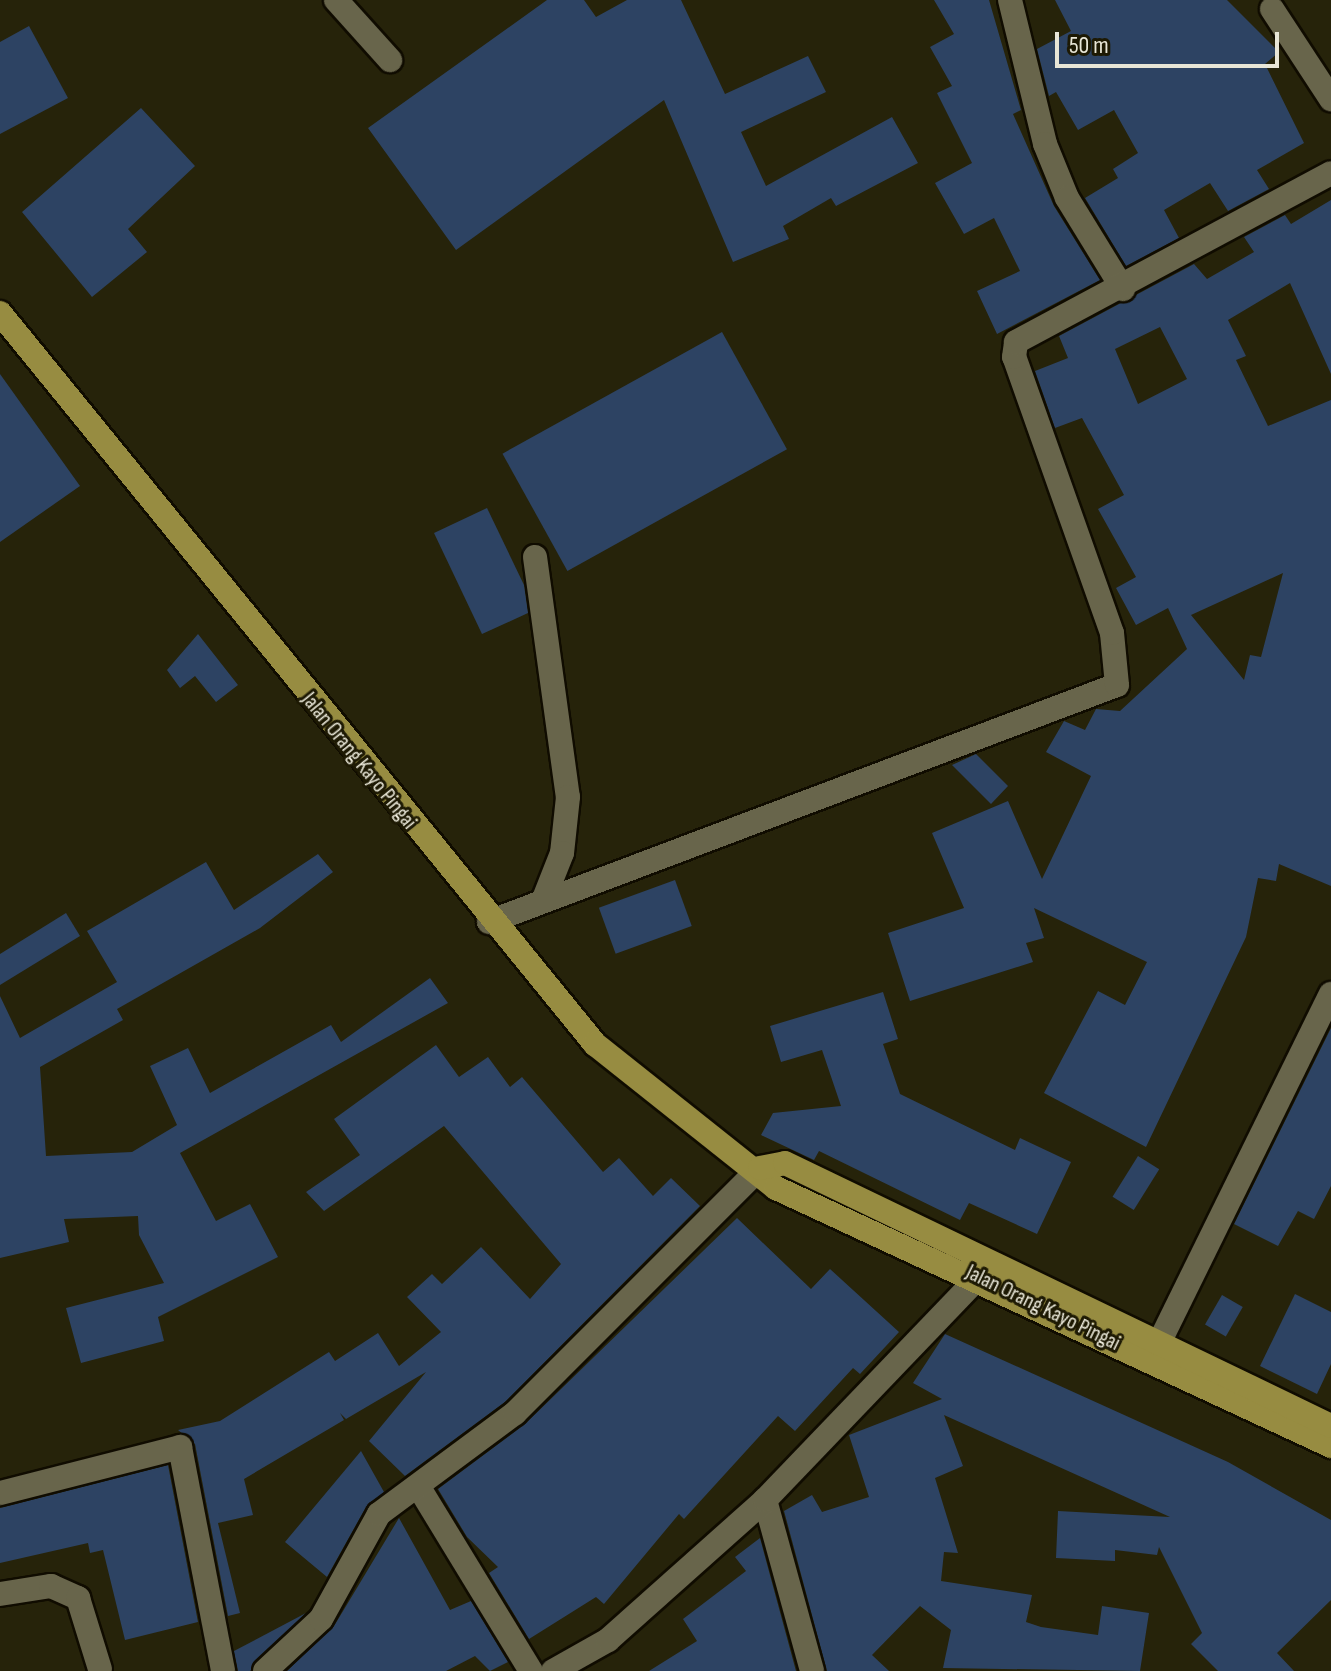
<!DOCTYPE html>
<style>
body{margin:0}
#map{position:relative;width:1331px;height:1671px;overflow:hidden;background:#26230a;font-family:"Sofia Sans Condensed",sans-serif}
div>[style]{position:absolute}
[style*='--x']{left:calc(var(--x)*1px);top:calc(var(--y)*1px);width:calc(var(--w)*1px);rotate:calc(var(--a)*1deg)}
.building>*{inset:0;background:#2d4363;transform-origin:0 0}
.roads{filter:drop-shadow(2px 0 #100c00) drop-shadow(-2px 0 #100c00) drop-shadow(0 2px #100c00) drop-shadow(0 -2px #100c00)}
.minor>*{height:24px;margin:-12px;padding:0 12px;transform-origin:12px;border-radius:12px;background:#68654b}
.major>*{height:24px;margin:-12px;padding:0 12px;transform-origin:12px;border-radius:12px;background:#978c41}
span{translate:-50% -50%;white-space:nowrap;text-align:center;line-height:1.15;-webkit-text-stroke:6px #1d1903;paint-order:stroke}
.street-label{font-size:22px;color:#e8e6d7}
.scale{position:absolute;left:1055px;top:32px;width:224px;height:36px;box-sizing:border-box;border:4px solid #e8e6d7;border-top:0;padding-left:10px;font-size:24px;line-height:28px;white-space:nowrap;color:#e8e6d7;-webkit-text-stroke:6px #1d1903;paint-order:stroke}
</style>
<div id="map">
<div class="building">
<i style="clip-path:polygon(547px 0,584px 0,596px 17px,627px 0,681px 0,725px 94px,808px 56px,826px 92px,741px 132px,766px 186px,892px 117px,918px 163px,836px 206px,831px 198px,783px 226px,789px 239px,733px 262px,664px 100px,456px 250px,368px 128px)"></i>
<i style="clip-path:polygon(934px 0,989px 0,1021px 110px,1013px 114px,1054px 206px,1100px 280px,997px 334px,977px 291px,1020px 271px,994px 218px,964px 234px,935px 183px,972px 163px,937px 93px,952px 86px,930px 47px,954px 34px)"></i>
<i style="clip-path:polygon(1055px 0,1227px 0,1279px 52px,1265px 64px,1304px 143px,1257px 170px,1269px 189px,1228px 211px,1210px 183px,1164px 210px,1179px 238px,1126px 266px,1085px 198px,1118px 178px,1113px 169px,1138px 153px,1114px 110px,1078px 130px,1056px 92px,1049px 96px,1037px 49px,1071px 31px)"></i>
<i style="clip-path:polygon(29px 26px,68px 98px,0 134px,0 42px)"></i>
<i style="clip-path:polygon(141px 108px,195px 166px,128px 229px,147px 252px,92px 297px,22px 212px)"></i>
<i style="clip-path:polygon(evenodd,1331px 200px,1331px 374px,1290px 283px,1228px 320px,1246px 356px,1236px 360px,1268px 426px,1331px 400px,1331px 886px,1279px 864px,1276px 881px,1258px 878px,1246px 937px,1146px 1147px,1044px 1093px,1098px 991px,1125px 1005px,1147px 962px,1034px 908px,1044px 938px,1026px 943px,1033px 962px,910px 1001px,888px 933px,964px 908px,932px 833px,1008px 801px,1042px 879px,1091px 776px,1046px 752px,1064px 721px,1085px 730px,1096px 709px,1120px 711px,1187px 649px,1168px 608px,1136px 625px,1116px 588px,1136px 577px,1098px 509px,1124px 495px,1082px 418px,1055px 428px,1035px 371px,1068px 358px,1059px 336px,1194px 264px,1207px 279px,1254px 252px,1244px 237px,1285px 215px,1291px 224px,1331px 200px,1160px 327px,1187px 379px,1138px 404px,1115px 349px,1160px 327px,1331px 200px,1283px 573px,1261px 657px,1250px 655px,1244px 680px,1191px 615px,1283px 573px)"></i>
<i style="left:722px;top:332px;width:134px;height:251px;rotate:61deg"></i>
<i style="clip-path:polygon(0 374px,80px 486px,0 542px)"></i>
<i style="clip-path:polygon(487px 508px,524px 585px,528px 613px,482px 634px,434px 533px)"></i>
<i style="clip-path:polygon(198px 634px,238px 685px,216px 702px,195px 676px,180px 688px,167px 670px)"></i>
<i style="clip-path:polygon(976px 754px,1008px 786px,991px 804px,952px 765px)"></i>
<i style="clip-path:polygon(318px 854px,333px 872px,260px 928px,117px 1009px,123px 1020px,40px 1067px,46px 1156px,132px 1152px,177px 1125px,150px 1066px,188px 1048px,210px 1093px,331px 1025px,341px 1042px,430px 978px,448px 1003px,180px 1153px,216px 1221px,250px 1204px,278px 1257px,158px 1317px,164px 1341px,81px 1363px,66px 1308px,164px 1283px,139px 1235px,138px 1216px,64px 1219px,69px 1242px,0 1258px,0 996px,20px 1038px,117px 982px,87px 931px,206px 862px,234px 910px)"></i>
<i style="left:675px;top:880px;width:49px;height:81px;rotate:70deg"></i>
<i style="clip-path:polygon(66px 913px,80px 936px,0 985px,0 954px)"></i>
<i style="clip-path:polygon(883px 992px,898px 1039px,883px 1044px,900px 1094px,1015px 1150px,1020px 1138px,1071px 1162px,1037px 1234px,969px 1203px,960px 1220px,819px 1151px,814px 1160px,761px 1135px,773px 1113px,841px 1106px,822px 1050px,781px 1062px,770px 1026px)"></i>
<i style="clip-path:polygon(1331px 1028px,1331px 1186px,1314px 1219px,1298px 1211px,1278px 1246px,1234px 1224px)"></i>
<i style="clip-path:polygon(436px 1045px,459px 1077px,488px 1057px,510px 1087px,522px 1077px,603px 1172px,619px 1158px,653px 1196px,671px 1178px,700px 1206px,505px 1402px,405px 1476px,369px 1441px,426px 1372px,346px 1419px,340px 1413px,344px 1420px,244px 1479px,253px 1515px,218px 1523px,240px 1613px,228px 1616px,195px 1444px,178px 1430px,220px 1421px,329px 1352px,335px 1361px,378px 1333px,399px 1366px,441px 1332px,407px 1297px,432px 1274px,442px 1284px,481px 1247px,530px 1299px,561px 1264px,444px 1126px,324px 1211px,306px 1192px,360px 1155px,334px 1119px)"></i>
<i style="left:1138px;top:1156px;width:25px;height:48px;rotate:32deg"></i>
<i style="clip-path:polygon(737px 1218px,811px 1289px,830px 1269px,899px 1332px,860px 1374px,853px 1368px,795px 1431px,778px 1416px,684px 1519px,679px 1514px,604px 1604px,596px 1597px,529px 1639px,489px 1573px,498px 1567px,467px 1537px,438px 1489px,525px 1424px)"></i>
<i style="clip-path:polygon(1295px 1294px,1331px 1312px,1331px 1364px,1317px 1394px,1260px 1366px)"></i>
<i style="left:1222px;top:1295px;width:24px;height:34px;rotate:30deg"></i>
<i style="clip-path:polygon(945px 1334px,1228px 1462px,1331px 1520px,1331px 1600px,1277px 1653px,1294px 1671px,1218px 1671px,1191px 1644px,1202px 1633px,1159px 1547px,1157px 1555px,1115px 1550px,1115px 1561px,1056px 1558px,1058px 1511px,1170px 1517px,944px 1415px,963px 1466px,935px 1478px,958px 1553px,944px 1552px,941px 1581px,1032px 1595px,1026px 1622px,1041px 1627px,1098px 1635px,1102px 1606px,1149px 1613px,1140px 1671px,943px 1668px,951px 1630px,920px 1606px,872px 1655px,889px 1671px,827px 1671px,784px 1511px,812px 1495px,822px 1512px,869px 1497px,849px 1435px,942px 1399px,913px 1383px)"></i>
<i style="clip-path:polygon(361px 1451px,384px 1492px,366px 1507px,327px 1577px,285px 1542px)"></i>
<i style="clip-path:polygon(168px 1465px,198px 1622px,125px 1640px,103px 1550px,90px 1553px,88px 1543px,0 1563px,0 1508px)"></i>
<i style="clip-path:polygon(399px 1518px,450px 1610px,471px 1601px,508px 1662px,490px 1671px,475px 1656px,446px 1671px,287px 1671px,334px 1626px)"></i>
<i style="clip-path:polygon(760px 1538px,796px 1671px,649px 1671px,697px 1641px,683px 1619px,746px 1571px,735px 1557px)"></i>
<i style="clip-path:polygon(306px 1613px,250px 1671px,238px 1671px,234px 1651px)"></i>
</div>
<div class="roads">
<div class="minor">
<i style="--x:336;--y:0;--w:81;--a:48"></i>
<i style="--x:1010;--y:0;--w:148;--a:76.3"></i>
<i style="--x:1045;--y:144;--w:58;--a:67.8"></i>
<i style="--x:1067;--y:198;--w:107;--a:58.4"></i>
<i style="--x:1272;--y:9;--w:108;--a:56.8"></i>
<i style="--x:535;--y:557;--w:242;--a:82.2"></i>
<i style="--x:568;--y:797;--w:56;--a:96.1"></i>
<i style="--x:562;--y:853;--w:52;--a:111.6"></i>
<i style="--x:489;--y:922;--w:671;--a:-20.68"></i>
<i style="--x:1117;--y:685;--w:52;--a:-95.5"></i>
<i style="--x:1112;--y:633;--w:293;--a:-109.5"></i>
<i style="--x:1014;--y:357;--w:15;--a:-82"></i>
<i style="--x:1016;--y:342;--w:357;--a:-28.2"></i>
<i style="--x:1159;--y:1343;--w:389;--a:-63.8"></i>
<i style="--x:418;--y:1486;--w:217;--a:58.6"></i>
<i style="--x:0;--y:1493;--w:186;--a:-14.3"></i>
<i style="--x:180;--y:1447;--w:228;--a:79.1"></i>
<i style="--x:765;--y:1500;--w:177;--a:74.6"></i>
<i style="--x:0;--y:1594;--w:52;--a:-8.9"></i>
<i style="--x:51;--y:1586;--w:30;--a:24"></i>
<i style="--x:78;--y:1598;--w:74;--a:72.8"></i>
<i style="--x:265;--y:1671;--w:76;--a:-42.9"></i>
<i style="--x:321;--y:1619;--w:120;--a:-61.1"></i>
<i style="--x:379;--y:1514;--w:169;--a:-36.6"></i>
<i style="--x:515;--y:1413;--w:346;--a:-45"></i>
<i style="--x:553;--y:1671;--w:63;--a:-29.4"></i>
<i style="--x:608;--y:1640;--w:210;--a:-41.7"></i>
<i style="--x:765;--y:1500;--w:309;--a:-46.2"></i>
</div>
<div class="major">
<i style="--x:0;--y:313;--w:943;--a:50.86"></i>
<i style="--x:595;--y:1044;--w:231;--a:38.5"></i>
<i style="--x:776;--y:1188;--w:612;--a:24.93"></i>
<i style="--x:760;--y:1168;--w:25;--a:-11"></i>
<i style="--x:785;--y:1163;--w:606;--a:25.72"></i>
</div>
</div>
<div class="street-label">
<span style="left:359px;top:761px;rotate:51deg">Jalan Orang Kayo Pingai</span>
<span style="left:1043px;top:1308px;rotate:26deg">Jalan Orang Kayo Pingai</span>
</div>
<div class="scale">50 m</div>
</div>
